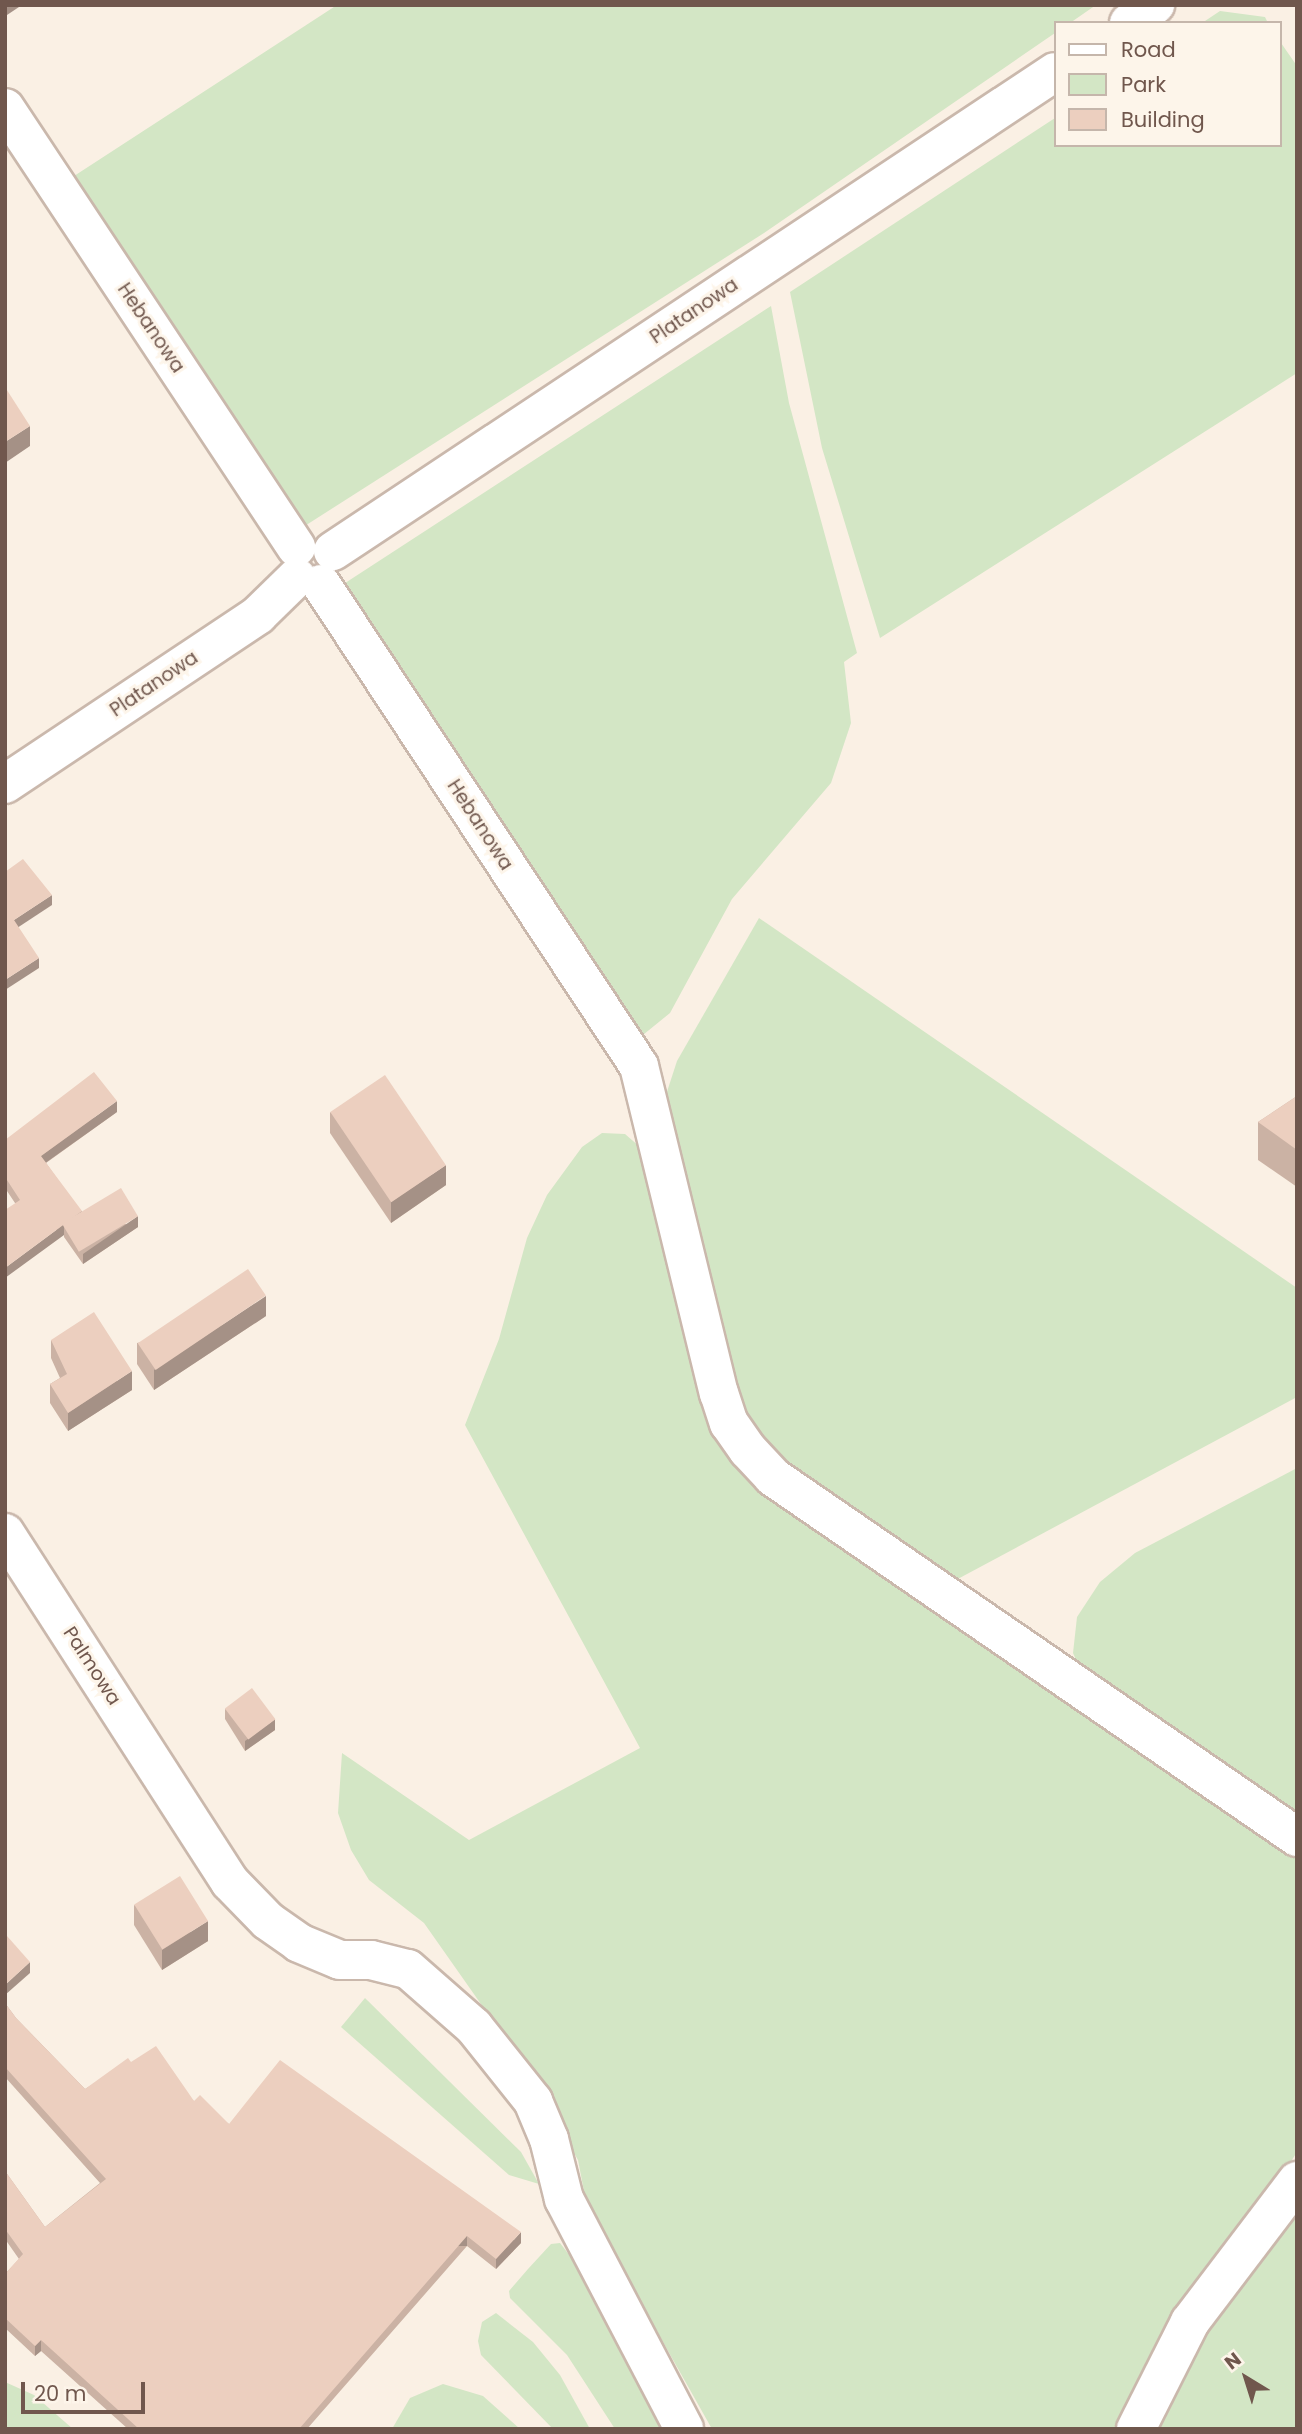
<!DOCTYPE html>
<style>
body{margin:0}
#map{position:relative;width:1302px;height:2434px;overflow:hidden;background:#faf0e4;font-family:Poppins,sans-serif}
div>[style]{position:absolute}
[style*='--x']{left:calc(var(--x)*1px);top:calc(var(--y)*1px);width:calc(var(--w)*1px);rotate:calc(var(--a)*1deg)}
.green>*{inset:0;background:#d3e6c5}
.roads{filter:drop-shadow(2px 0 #cab8ac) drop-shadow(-2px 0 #cab8ac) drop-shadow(0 2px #cab8ac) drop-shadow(0 -2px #cab8ac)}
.minor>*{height:38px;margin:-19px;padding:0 19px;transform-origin:19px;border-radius:19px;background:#fff}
.wall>*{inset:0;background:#cbb2a4}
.shaded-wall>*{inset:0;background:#a59186;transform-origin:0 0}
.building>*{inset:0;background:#eccfbf;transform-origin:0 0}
span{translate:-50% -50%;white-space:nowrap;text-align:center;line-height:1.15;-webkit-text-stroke:6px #fdf5ea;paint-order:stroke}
.street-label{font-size:19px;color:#70574d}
.frame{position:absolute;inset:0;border:7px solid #70574d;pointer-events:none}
.legend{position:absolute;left:1054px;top:21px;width:228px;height:126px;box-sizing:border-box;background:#fdf5ea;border:2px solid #c5b6ab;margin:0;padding:9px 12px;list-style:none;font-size:21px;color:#70574d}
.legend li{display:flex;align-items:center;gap:14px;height:35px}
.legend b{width:35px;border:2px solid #c5b6ab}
.north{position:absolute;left:1211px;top:2343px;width:70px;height:70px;-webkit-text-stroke:5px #fdf5ea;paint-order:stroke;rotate:322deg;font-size:19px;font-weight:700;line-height:28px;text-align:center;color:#70574d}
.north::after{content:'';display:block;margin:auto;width:24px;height:32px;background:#70574d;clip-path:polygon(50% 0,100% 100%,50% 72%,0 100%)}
.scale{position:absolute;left:21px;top:2382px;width:124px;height:32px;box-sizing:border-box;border:4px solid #70574d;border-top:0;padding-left:9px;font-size:21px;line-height:24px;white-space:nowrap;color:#70574d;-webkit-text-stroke:5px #fdf5ea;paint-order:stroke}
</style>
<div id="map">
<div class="green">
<i style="clip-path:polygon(337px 5px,1096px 5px,1070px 23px,1055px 23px,1055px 33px,764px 233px,300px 529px,71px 178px)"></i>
<i style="clip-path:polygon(1220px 11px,1265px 17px,1268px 23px,1202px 23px)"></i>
<i style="clip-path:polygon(1279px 40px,1297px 66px,1297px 373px,880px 638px,822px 448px,790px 292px,1055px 118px,1055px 145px,1279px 145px)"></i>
<i style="clip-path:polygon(771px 306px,789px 403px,857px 653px,844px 662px,851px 723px,831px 783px,732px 899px,670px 1013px,638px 1039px,339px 587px)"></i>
<i style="clip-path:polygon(759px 918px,1297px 1288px,1297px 1397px,954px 1581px,786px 1473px,740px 1409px,663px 1104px,677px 1061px)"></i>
<i style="clip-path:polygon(602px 1133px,625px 1134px,640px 1147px,713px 1424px,1297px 1845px,1297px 2152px,1119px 2429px,712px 2429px,587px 2207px,578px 2160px,528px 2071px,424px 1923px,369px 1880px,351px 1850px,338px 1813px,342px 1753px,469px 1840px,640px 1748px,465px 1425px,499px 1339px,527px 1238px,547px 1195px,582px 1147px)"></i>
<i style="clip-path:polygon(1297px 1468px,1297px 1813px,1084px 1678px,1073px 1653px,1077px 1617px,1100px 1582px,1135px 1553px)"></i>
<i style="clip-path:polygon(365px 1998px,521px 2152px,539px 2184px,509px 2175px,341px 2027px)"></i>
<i style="clip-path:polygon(1297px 2206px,1297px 2429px,1148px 2429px,1213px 2320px)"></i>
<i style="clip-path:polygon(560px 2243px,598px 2292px,665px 2429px,615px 2429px,567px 2355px,510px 2298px,509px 2291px,528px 2269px,551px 2244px)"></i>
<i style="clip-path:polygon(496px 2313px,533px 2342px,560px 2375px,590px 2429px,553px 2429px,481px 2355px,478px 2341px,482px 2322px)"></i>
<i style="clip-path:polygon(5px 2382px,34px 2395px,73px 2429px,5px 2429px)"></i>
<i style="clip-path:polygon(443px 2384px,483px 2396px,520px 2429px,392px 2429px,410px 2398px)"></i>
</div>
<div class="roads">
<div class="minor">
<i style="--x:1129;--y:23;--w:32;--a:-35"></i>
<i style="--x:5;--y:108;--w:527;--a:56.46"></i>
<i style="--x:333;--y:551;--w:866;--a:-33.56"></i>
<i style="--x:321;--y:584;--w:577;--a:56.59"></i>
<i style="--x:639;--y:1066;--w:337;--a:76.3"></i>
<i style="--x:719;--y:1393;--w:32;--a:72"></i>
<i style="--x:729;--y:1423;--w:33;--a:55"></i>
<i style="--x:748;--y:1450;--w:37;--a:47"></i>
<i style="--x:773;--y:1477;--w:636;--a:34.49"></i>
<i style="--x:5;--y:784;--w:304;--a:-33.7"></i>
<i style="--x:258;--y:615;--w:54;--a:-44.3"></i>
<i style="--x:5;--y:1533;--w:415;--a:57.2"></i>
<i style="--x:230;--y:1882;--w:54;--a:45.7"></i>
<i style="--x:268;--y:1921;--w:38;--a:35"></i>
<i style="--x:299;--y:1943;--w:44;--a:22.5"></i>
<i style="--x:340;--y:1960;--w:31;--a:0"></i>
<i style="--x:371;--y:1960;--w:38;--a:14"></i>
<i style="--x:408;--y:1969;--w:88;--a:41.3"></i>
<i style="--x:474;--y:2027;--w:95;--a:51.4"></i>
<i style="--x:533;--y:2101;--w:41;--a:67.2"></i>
<i style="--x:549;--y:2139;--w:62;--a:76"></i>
<i style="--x:564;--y:2199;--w:259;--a:62.4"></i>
<i style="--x:1136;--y:2429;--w:120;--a:-63.2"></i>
<i style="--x:1190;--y:2322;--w:177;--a:-52.8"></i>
</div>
</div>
<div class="wall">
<i style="clip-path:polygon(1297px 1096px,1297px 1187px,1258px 1160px,1258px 1122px)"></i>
<i style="clip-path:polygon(117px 1112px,46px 1163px,82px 1214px,138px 1227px,83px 1264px,64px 1237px,64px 1235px,15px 1203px,5px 1188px,5px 1140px)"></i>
<i style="clip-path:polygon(330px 1112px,446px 1185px,391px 1223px,330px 1133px)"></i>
<i style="clip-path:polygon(266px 1316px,154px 1390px,137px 1364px,137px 1343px)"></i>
<i style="clip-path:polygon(51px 1340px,132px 1390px,68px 1431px,50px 1403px,50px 1384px,60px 1378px,51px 1358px)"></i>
<i style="clip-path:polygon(225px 1709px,275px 1730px,245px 1751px,225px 1719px)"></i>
<i style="clip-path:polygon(134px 1905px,208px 1941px,162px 1970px,134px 1925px)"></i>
<i style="clip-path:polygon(5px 2003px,16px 2018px,85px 2089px,131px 2062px,194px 2101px,229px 2124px,521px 2243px,496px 2269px,467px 2246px,307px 2429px,128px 2429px,41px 2351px,35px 2356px,5px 2328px,5px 2274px,19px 2259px,5px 2239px,5px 2171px,45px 2227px,100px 2183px,5px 2077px)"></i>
</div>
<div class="shaded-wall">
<i style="clip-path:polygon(7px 5px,22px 5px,7px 15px)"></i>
<i style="clip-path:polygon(30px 426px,30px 446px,5px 463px,5px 442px)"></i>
<i style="clip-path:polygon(52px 895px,52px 905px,14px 930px,14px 920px)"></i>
<i style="clip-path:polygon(39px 958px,39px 968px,5px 990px,5px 980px)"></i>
<i style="clip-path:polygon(117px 1101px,117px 1112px,41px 1166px,41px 1156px)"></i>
<i style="clip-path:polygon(446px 1165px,446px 1185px,391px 1223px,391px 1202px)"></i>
<i style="clip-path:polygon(82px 1211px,82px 1221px,64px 1226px,64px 1235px,5px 1278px,5px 1268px)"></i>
<i style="clip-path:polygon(138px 1216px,138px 1227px,83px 1264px,83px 1254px)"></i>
<i style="clip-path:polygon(266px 1296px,266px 1316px,154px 1390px,154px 1370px)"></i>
<i style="clip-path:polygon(132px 1371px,132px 1390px,68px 1431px,68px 1413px)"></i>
<i style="clip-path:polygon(275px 1719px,275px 1730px,245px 1751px,245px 1741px)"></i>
<i style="clip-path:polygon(208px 1921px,208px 1941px,162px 1970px,162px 1950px)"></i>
<i style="clip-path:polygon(30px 1962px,30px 1973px,5px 1995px,5px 1985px)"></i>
<i style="clip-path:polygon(521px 2232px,521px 2243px,496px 2269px,496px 2259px)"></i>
<i style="left:467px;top:2236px;width:10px;height:256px;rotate:90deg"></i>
<i style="clip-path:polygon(41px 2340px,41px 2351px,35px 2356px,35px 2346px)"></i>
</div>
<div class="building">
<i style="clip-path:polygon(5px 387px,30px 426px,5px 442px)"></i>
<i style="clip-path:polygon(23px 859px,52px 895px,14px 920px,39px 958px,5px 980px,5px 872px)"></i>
<i style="clip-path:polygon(94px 1072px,117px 1101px,41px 1156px,82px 1211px,5px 1268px,5px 1210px,20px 1200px,5px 1177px,5px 1140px)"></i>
<i style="left:385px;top:1075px;width:109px;height:66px;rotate:56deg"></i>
<i style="clip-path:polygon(1297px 1096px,1297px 1150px,1258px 1122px)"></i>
<i style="left:121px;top:1188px;width:33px;height:69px;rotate:59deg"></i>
<i style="left:248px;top:1269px;width:32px;height:133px;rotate:56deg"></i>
<i style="clip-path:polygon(94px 1312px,132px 1371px,68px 1413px,50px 1384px,67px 1374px,51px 1340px)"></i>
<i style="left:252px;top:1688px;width:39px;height:34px;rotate:53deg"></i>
<i style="left:180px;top:1876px;width:53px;height:54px;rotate:58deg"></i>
<i style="clip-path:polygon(7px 1936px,30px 1962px,5px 1985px,5px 1937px)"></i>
<i style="clip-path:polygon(5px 2003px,16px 2018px,85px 2089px,128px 2058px,131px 2062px,156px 2046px,194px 2101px,200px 2095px,229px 2124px,280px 2060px,521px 2232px,496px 2259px,467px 2236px,299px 2429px,139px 2429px,41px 2340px,35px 2346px,5px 2318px,5px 2274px,23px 2254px,5px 2229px,5px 2171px,45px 2227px,106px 2179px,5px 2067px)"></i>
</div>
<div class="street-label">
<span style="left:694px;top:311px;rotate:-34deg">Platanowa</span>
<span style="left:151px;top:328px;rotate:56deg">Hebanowa</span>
<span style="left:154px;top:684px;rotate:-34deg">Platanowa</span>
<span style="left:480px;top:825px;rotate:57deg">Hebanowa</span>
<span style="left:92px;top:1666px;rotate:57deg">Palmowa</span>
</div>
<div class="frame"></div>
<ul class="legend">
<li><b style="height:9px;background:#fff"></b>Road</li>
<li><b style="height:19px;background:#d3e6c5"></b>Park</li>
<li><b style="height:19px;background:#eccfbf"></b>Building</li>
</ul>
<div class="north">N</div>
<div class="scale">20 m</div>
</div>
